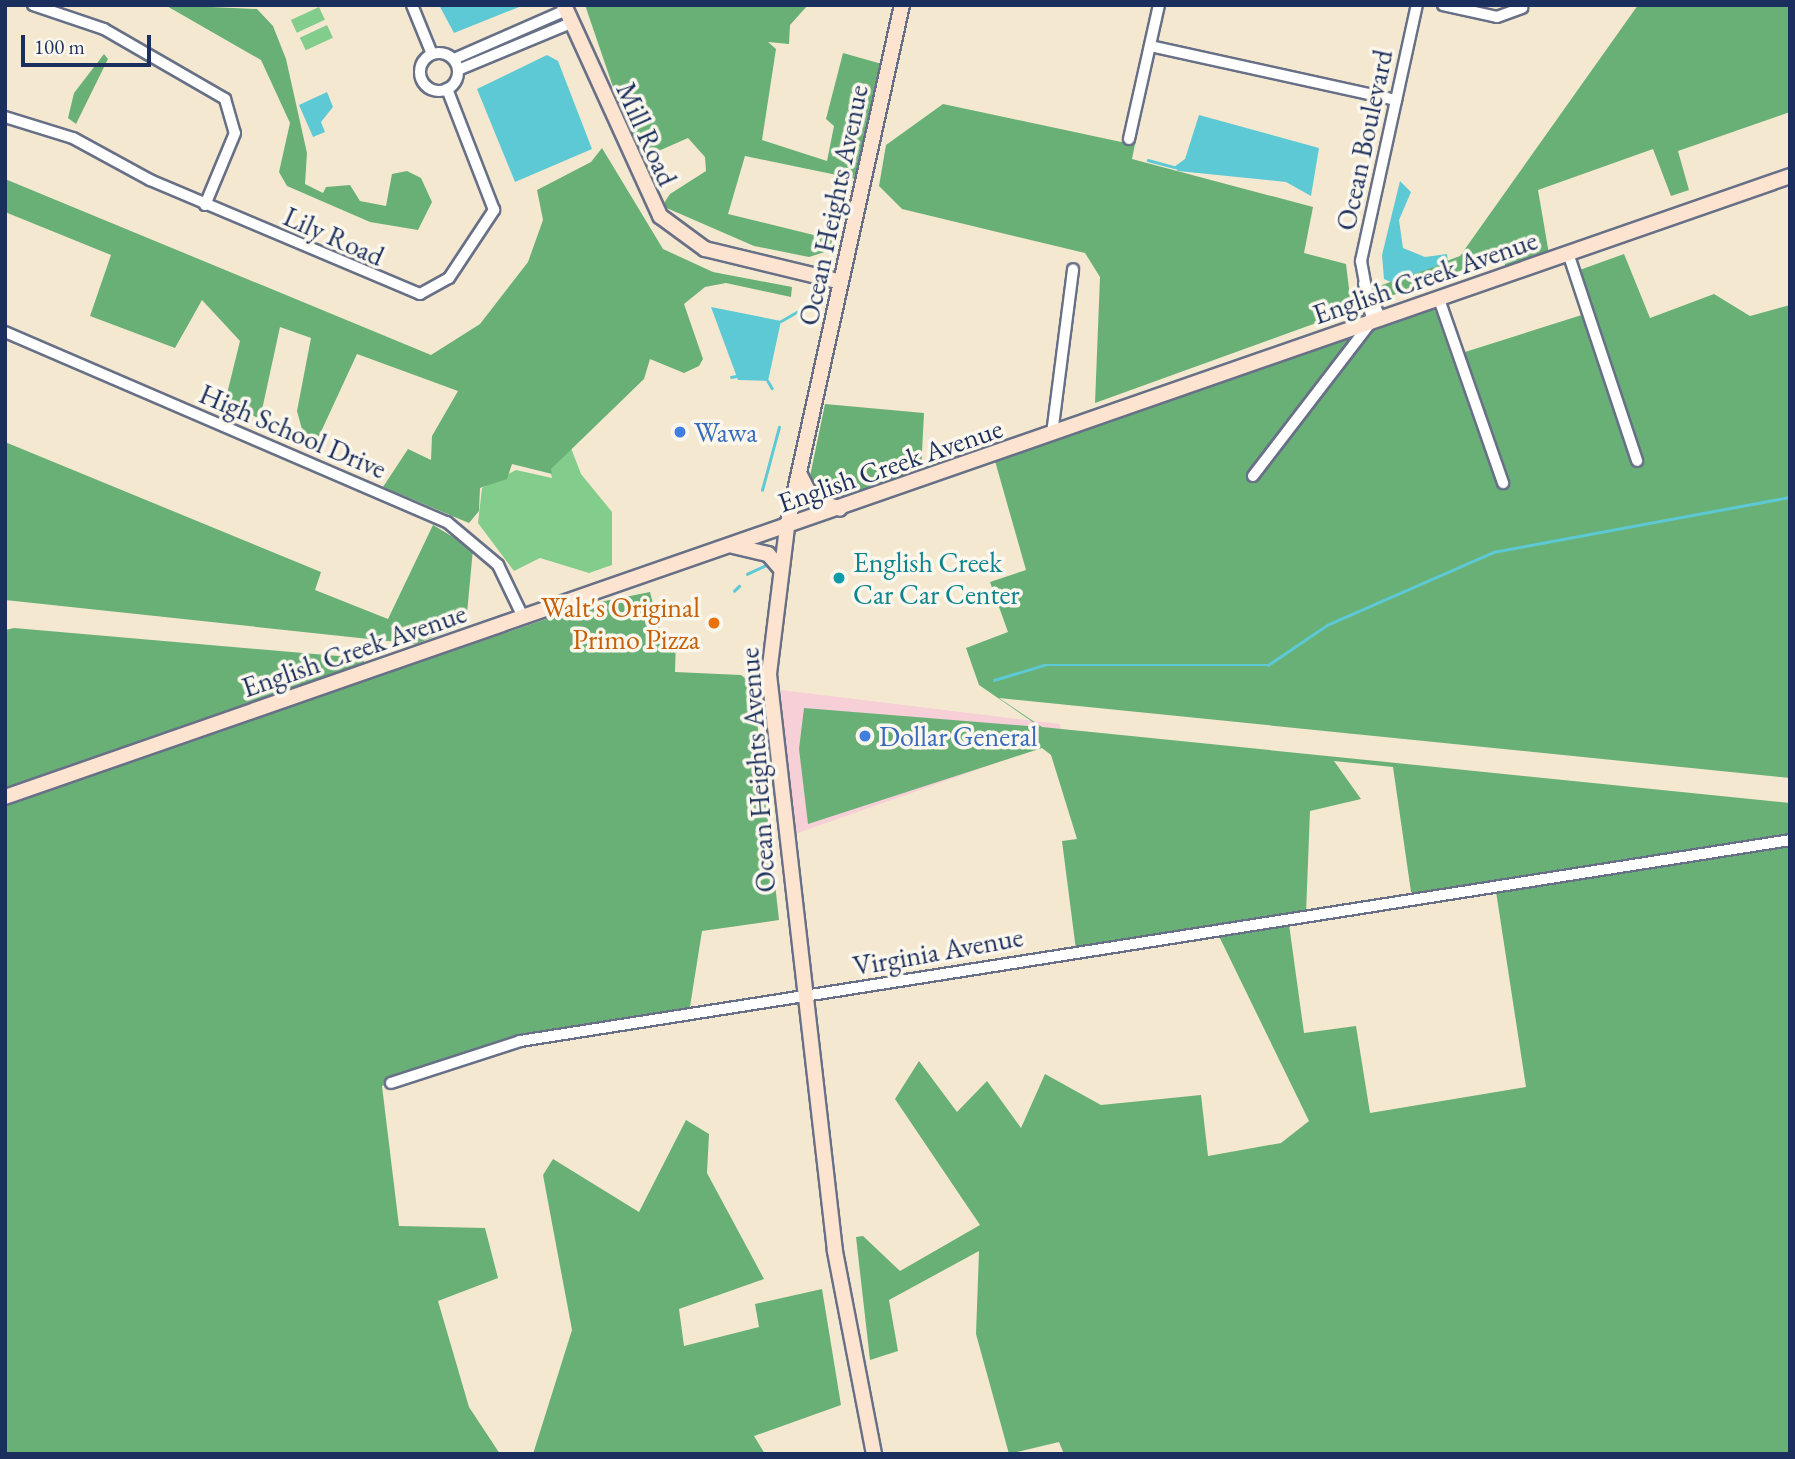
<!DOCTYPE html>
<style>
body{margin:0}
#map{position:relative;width:1795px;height:1459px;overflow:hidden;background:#f5e8d1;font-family:"EB Garamond",serif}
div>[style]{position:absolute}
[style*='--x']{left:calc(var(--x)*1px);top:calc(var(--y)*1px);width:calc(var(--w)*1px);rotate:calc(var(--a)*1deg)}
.built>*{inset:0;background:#f6cfd7}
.green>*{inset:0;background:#82cd8b;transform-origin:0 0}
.forest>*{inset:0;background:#69b077}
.water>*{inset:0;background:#5dc9d5}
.stream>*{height:2.5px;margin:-1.25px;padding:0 1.25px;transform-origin:1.25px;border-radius:1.25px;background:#5dc9d5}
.roads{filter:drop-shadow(2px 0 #677086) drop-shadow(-2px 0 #677086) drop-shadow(0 2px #677086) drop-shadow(0 -2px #677086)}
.street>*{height:10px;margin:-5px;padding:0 5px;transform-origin:5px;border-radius:5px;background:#fff}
.street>.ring{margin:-5px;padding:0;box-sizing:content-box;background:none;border:10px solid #fff;border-radius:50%}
.secondary>*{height:14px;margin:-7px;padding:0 7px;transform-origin:7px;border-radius:7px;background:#fde4d0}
.dots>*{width:19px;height:19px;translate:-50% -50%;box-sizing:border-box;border:4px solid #fbf7ec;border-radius:50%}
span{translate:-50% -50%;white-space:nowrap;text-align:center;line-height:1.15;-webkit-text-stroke:7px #fbf7ec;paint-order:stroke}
.street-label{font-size:28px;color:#1b2f5e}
.shop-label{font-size:28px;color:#366cbe}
.left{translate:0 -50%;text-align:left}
.culture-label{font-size:28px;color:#0d838f}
.food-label{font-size:28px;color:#c56008}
.right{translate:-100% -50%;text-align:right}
.frame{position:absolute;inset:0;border:7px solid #1b2f5e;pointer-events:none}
.scale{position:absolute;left:21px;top:35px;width:130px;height:32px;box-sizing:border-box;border:4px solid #1b2f5e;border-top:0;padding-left:9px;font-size:21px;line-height:24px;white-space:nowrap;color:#1b2f5e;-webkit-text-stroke:5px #fbf7ec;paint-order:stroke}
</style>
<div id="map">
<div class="built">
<i style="clip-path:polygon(781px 690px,1060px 724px,1062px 740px,792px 835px)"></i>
</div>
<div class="green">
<i style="left:319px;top:7px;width:14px;height:31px;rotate:65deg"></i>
<i style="left:327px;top:25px;width:14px;height:30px;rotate:65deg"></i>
<i style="clip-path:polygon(571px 448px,581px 474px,612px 512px,612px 565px,589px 573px,540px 558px,514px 571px,478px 523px,482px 488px,516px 470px,552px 478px,550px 469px)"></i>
</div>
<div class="forest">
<i style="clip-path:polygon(165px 5px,257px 9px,273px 26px,286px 59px,307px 153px,305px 184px,323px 193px,326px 187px,350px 185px,360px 201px,386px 206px,392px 174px,407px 171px,421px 178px,432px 202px,418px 230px,370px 222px,287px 186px,279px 172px,290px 123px,261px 60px)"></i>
<i style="clip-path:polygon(585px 5px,808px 5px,790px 25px,789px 44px,768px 42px,776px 49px,762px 140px,827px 161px,834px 126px,826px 119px,843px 53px,882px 64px,856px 179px,745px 156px,728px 214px,834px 240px,831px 250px,809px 257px,754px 246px,662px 206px,670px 194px,706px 171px,705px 157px,688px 138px,638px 160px)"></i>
<i style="clip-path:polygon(1163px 5px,1132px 159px,1313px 207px,1304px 253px,1346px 264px,1350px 297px,1460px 256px,1638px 5px,1790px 5px,1790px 112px,1678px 151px,1689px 190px,1671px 196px,1653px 149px,1538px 190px,1549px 254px,1507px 269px,1501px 256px,1095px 403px,1100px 277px,1085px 253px,902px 209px,879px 186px,886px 145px,943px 104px,1126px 143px)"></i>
<i style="clip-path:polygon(104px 54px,108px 59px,76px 124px,68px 118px,74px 93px)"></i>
<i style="clip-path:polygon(602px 148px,663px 249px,713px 272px,792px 287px,791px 297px,726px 283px,705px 287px,684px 304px,703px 359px,699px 366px,684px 373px,650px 359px,644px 379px,551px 469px,552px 474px,512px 464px,507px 479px,480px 488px,479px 511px,469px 523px,383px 487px,408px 449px,431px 460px,432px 436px,458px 391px,357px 354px,319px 436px,303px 433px,297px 411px,311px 338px,280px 327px,260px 419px,225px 402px,240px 341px,202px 300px,175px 348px,90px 316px,111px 255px,5px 212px,5px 179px,431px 355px,480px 324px,528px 262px,543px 220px,537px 190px,591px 162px)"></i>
<i style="clip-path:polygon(evenodd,1624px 254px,1650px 318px,1714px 294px,1750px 316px,1790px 305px,1790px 778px,999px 698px,1042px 727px,1790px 803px,1790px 1454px,1064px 1454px,1059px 1442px,1009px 1454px,976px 1334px,979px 1251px,889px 1300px,898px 1351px,870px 1360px,856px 1237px,863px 1236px,900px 1271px,980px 1225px,895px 1099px,919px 1061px,957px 1112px,987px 1081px,1021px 1128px,1045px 1074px,1101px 1105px,1201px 1095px,1208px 1156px,1281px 1143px,1309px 1121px,1215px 928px,1076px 950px,1062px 841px,1077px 839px,1051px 755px,1042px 748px,808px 824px,799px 749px,804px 708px,1040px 727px,979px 685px,966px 648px,1008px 632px,990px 582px,1026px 570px,995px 461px,1434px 307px,1497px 486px,1507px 485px,1465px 352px,1588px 313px,1574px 272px,1624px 254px,1334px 761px,1393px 767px,1411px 892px,1421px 896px,1495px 885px,1526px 1087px,1370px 1113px,1356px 1026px,1304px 1033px,1288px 917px,1306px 914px,1310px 811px,1361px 799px,1334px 761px)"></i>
<i style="clip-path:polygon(825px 404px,924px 413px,921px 471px,840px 499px,819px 497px,809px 481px)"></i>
<i style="clip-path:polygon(5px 442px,321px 572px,315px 590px,388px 619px,433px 525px,473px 549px,466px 624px,416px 644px,5px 600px)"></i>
<i style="clip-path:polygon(650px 592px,660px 631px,676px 638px,675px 672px,741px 675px,753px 684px,779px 920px,702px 931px,689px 1013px,498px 1047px,382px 1086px,399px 1226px,485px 1228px,498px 1278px,438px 1301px,469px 1407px,500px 1454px,5px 1454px,5px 803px,590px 604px)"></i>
<i style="clip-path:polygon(14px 628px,361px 658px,366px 664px,5px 789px,5px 630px)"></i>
<i style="clip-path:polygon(686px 1120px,709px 1134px,707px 1173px,764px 1279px,679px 1309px,684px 1346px,759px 1327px,755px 1304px,822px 1289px,841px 1405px,754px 1436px,765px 1454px,533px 1454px,572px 1330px,543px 1175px,553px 1159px,639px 1212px)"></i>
</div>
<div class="water">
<i style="clip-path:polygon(439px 5px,524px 5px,454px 33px)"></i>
<i style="clip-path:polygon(547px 55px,558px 61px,592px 149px,515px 182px,477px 89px)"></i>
<i style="clip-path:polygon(327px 92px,333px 107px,321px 122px,325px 132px,313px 137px,299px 105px)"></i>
<i style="clip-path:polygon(1199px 115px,1319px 148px,1311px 196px,1286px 182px,1178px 171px,1174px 167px,1185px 159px)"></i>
<i style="clip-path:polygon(1400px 181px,1411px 192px,1399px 220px,1403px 248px,1425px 257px,1447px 254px,1448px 262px,1391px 282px,1384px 279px,1382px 255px)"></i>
<i style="clip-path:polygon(711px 307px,781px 321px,768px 381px,738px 380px)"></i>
</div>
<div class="stream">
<i style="--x:1148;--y:160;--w:27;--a:15"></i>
<i style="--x:781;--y:321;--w:24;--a:-30"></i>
<i style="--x:731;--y:377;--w:5;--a:-11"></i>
<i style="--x:768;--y:381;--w:8;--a:60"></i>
<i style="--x:762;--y:490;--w:65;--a:-74.9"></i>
<i style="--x:747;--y:574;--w:23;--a:-25"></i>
<i style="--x:734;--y:591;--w:7;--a:-45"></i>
<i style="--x:994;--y:680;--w:52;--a:-16.7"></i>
<i style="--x:1044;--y:665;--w:224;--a:0"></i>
<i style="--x:1268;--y:665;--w:71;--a:-34.1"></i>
<i style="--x:1327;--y:625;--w:181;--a:-23.7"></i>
<i style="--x:1493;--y:552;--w:302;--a:-10.5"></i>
</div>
<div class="roads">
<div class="street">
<i style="--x:33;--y:5;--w:75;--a:18.7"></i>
<i style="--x:104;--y:29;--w:140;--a:30"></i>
<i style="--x:225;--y:99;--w:35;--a:74"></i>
<i style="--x:235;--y:133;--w:78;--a:112.6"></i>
<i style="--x:412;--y:5;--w:53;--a:67.8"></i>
<i style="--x:1443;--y:5;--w:55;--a:12.5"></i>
<i style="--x:1497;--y:17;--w:27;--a:-20"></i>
<i style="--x:1150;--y:46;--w:252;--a:12.4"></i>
<i class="ring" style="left:420px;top:53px;width:28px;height:28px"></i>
<i style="--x:454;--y:59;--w:122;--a:-23.6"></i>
<i style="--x:458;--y:70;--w:122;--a:-22.6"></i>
<i style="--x:5;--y:117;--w:71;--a:17.2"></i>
<i style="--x:73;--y:138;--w:88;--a:28.6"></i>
<i style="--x:150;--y:180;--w:293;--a:22.9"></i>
<i style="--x:420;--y:294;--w:33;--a:-29"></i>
<i style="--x:449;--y:278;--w:82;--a:-56.5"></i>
<i style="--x:494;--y:210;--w:130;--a:-111.2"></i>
<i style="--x:1129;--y:139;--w:137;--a:-77.4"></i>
<i style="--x:1568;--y:253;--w:219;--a:71.6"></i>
<i style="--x:1364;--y:284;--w:39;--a:64"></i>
<i style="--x:1439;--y:299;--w:195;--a:70.8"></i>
<i style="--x:5;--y:332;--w:481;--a:23.3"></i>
<i style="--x:447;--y:522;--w:67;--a:40.1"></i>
<i style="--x:498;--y:565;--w:58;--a:64.3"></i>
<i style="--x:1052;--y:434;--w:166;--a:-82.7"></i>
<i style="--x:1253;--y:476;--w:195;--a:-52.5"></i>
<i style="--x:1372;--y:321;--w:61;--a:-100.4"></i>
<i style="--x:1361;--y:261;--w:262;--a:-77.7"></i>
<i style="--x:391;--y:1083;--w:136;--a:-18"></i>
<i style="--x:520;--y:1041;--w:1286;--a:-8.99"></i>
</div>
<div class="secondary">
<i style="--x:564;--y:5;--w:232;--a:65.5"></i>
<i style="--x:660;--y:216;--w:56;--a:36.3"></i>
<i style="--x:705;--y:249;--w:140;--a:13.6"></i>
<i style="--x:799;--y:473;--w:30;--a:63"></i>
<i style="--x:813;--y:500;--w:28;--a:18"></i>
<i style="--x:733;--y:546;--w:36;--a:13"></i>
<i style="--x:768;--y:554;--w:18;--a:49"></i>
<i style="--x:5;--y:797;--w:1890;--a:-19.18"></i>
<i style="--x:874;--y:1454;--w:207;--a:-100.9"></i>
<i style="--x:835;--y:1251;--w:581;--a:-96.53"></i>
<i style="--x:769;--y:674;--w:148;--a:-83"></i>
<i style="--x:787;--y:527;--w:535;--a:-77.58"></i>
</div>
</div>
<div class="dots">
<i style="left:680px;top:432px;background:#3f7fe0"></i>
<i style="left:839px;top:578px;background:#0f9aa8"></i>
<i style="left:714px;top:623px;background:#e8710a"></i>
<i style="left:865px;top:736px;background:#3f7fe0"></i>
</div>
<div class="street-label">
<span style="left:647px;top:134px;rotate:66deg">Mill Road</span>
<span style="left:1364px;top:140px;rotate:-78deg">Ocean Boulevard</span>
<span style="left:833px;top:205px;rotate:-78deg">Ocean Heights Avenue</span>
<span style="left:334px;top:236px;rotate:24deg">Lily Road</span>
<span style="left:1425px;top:277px;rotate:-19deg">English Creek Avenue</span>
<span style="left:293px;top:431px;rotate:23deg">High School Drive</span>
<span style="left:890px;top:465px;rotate:-19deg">English Creek Avenue</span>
<span style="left:354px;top:650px;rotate:-19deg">English Creek Avenue</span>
<span style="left:757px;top:770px;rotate:-94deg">Ocean Heights Avenue</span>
<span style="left:938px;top:951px;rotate:-10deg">Virginia Avenue</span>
</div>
<div class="shop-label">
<span class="left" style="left:694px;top:432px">Wawa</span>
<span class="left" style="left:879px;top:736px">Dollar General</span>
</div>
<div class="culture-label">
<span class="left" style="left:853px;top:578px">English Creek<br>Car Car Center</span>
</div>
<div class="food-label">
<span class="right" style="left:700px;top:623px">Walt's Original<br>Primo Pizza</span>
</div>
<div class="frame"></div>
<div class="scale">100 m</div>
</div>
